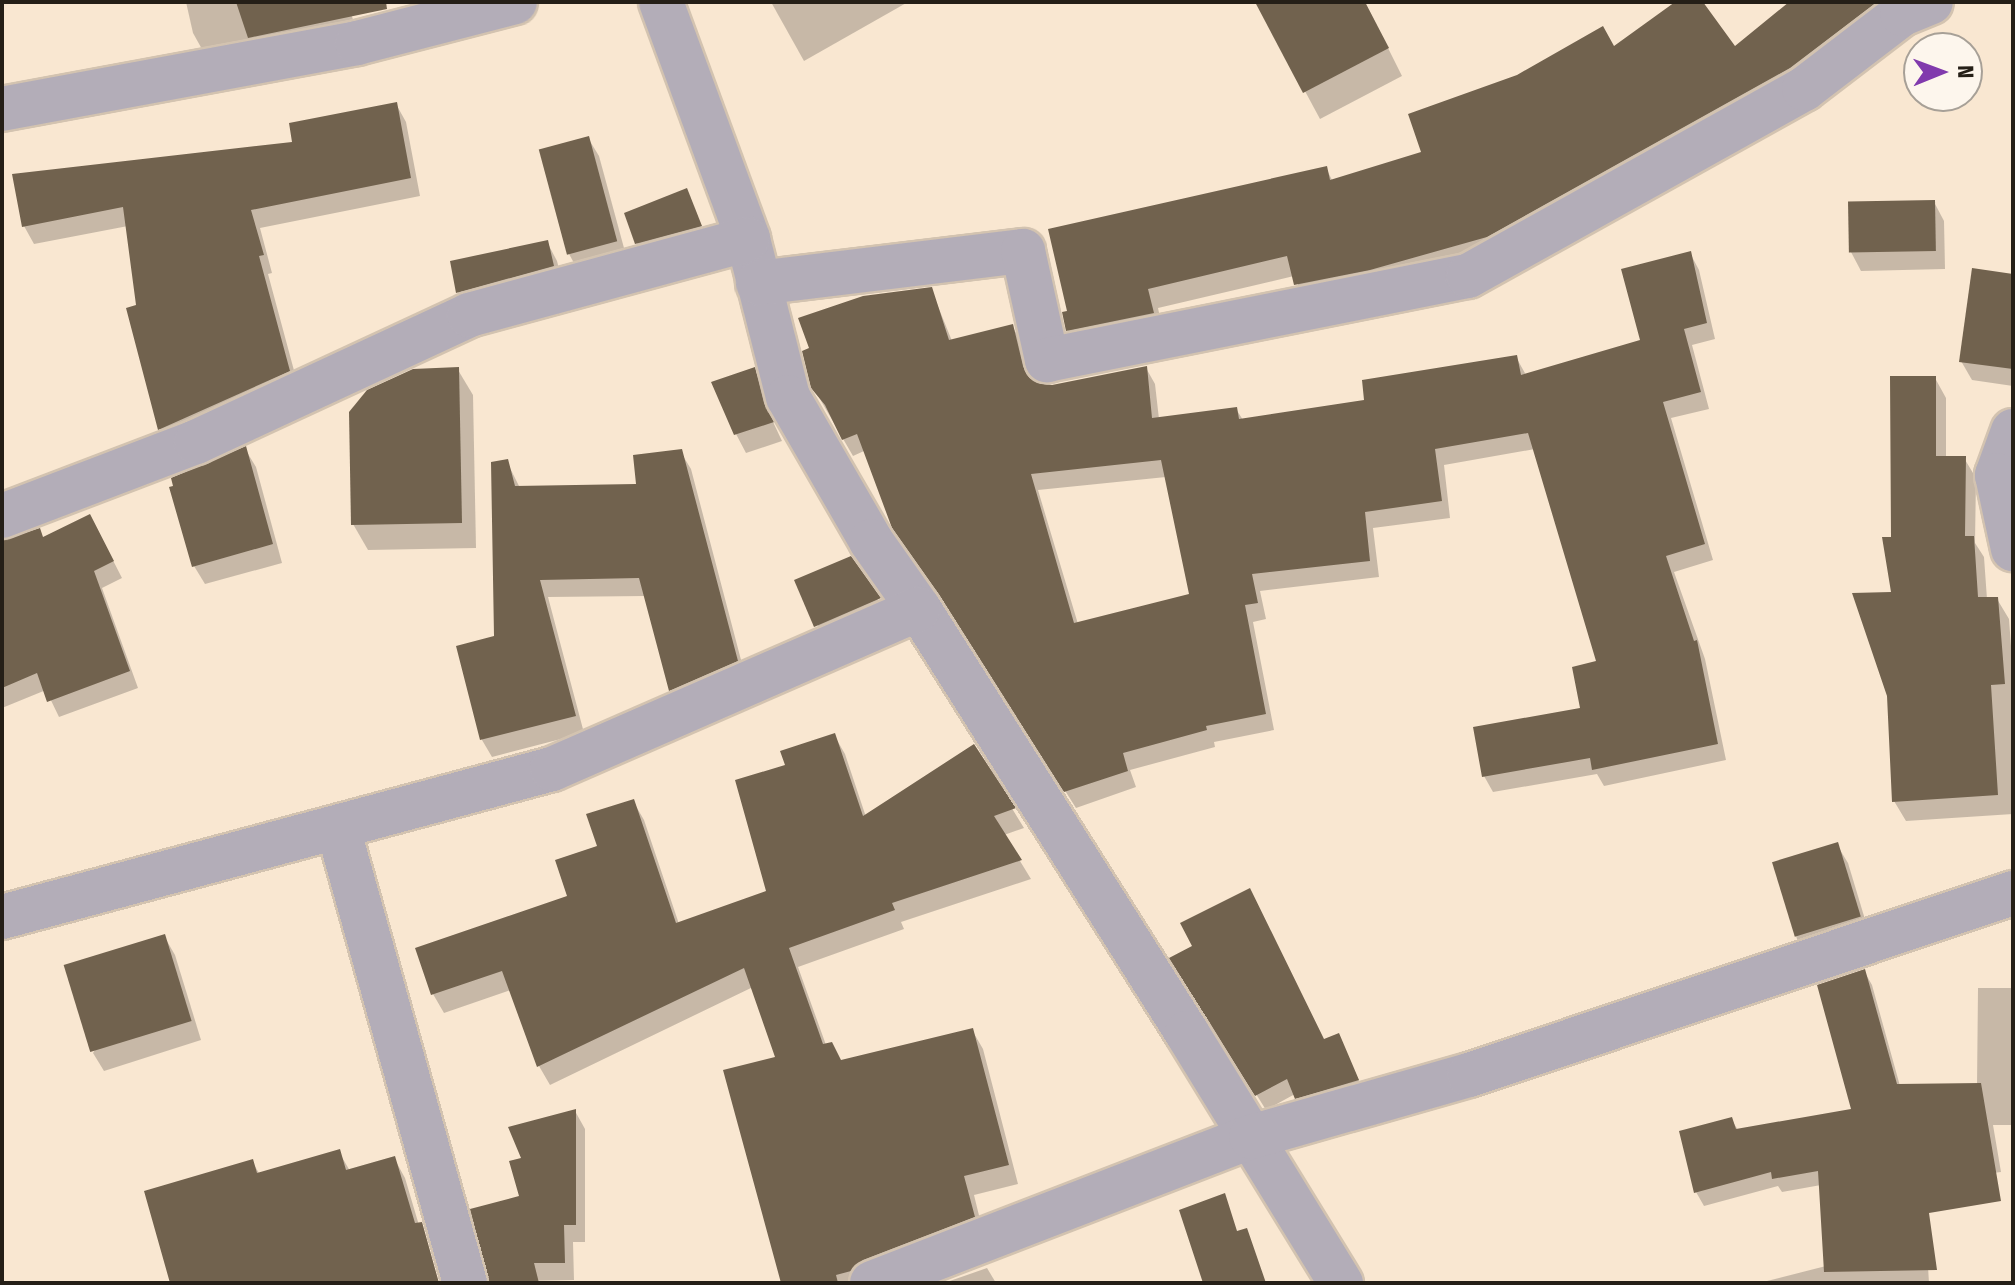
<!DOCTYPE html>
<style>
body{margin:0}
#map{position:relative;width:2015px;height:1285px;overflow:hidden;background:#f9e7d1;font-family:"Fira Sans Condensed",sans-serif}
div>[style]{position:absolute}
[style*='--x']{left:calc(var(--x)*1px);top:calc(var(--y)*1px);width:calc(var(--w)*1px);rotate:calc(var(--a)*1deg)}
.shadow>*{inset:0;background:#0003}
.building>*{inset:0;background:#71624e;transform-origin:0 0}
.roads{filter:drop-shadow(2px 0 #d3c3b0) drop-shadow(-2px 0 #d3c3b0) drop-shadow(0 2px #d3c3b0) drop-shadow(0 -2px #d3c3b0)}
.minor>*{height:44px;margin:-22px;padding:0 22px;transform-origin:22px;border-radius:22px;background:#b3adb8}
span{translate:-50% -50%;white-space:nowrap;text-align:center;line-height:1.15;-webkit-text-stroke:8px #fdf6ed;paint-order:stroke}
.frame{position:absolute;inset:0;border:4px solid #251f17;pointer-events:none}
.north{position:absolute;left:1903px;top:32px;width:80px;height:80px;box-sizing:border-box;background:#fdf6ed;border:2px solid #a7a097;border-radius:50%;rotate:89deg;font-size:22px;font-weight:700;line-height:32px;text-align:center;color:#251f17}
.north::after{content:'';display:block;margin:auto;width:28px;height:36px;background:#813aad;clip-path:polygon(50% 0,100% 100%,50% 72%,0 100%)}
</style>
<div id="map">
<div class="shadow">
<i style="clip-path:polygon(186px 2px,347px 2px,359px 37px,203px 51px,193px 33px)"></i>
<i style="clip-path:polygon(771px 2px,908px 2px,804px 61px)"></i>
<i style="clip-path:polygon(1257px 2px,1365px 2px,1402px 76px,1320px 119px)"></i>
<i style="clip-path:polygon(1678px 2px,1701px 2px,1734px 49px,1792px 2px,1925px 2px,1498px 256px,1307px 304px,1294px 276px,1158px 308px,1163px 332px,1079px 349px,1068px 330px,1326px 168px,1333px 182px,1424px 154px,1613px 48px)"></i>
<i style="clip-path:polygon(396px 104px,406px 122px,420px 196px,260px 228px,272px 273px,268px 274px,299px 389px,170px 446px,160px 429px,128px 226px,34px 244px,24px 226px,294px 143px)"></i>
<i style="clip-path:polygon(588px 138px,599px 156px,627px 259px,579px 272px,569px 254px,542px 151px)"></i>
<i style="clip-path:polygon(691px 200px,705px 235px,642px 252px,637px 243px)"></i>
<i style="clip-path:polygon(1934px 202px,1944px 221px,1945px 269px,1861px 271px,1851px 252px)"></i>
<i style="clip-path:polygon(547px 242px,557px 261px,563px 285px,469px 311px,458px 293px,452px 263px)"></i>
<i style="clip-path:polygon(evenodd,1690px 253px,1699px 270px,1715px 339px,1692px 345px,1709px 409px,1671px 418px,1713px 560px,1674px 572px,1705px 659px,1726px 760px,1604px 786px,1597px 774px,1493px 792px,1484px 776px,1582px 710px,1598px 663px,1535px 449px,1444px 465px,1450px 518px,1373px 528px,1379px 577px,1260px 591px,1266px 619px,1253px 622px,1274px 730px,1214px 742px,1215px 747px,1130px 770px,1136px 787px,1076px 808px,952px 612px,864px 451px,853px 456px,813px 387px,931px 289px,952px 341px,1012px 326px,1022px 343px,1030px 380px,1038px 385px,1052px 387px,1146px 368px,1155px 384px,1159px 419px,1236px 409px,1243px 420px,1366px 402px,1516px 357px,1526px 375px,1642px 342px,1690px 253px,1166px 477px,1191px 596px,1078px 624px,1038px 490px,1166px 477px)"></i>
<i style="clip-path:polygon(2013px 276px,2013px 386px,1972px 380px,1961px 361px)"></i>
<i style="clip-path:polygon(754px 369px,764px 388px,774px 424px,782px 441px,746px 453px,736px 434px)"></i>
<i style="clip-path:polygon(458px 370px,473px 395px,476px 548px,368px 550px,353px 524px)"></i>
<i style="clip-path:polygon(1935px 378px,1946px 398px,1946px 458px,1964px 458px,1976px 478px,1975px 543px,1984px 557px,1987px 599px,1997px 599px,2009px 619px,2013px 673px,2013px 814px,1906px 821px,1894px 801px,1893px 539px)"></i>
<i style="clip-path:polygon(245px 449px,256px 467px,282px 563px,205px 584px,194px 566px)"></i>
<i style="clip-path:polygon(680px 451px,691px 469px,746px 679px,681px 707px,671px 690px,646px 596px,548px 597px,584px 733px,492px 757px,482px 740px,496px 638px,507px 462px,520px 488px,638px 486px)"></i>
<i style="clip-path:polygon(99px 533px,122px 578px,102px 588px,138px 688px,59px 717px,46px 690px,2px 708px,2px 541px)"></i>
<i style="clip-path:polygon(850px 558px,890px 618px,827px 645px,797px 581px)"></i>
<i style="clip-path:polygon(834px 735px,845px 754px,866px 817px,974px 746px,1024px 828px,1004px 835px,1031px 879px,901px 922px,904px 929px,798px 967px,826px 1045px,841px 1062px,972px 1030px,983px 1049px,1018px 1184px,974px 1195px,984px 1236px,868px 1283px,783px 1283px,778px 1058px,753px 987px,550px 1085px,539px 1066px,511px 990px,444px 1013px,433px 994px,569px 897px,633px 801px,644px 820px,679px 924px,768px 892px,788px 767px)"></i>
<i style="clip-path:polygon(1837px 845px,1848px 863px,1870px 936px,1808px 957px,1797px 939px,1775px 864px)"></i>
<i style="clip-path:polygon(164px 936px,175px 955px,201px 1040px,104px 1071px,93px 1053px)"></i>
<i style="clip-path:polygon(1195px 947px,1324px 1041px,1338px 1035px,1366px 1096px,1306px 1113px,1295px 1094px,1266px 1110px,1181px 974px)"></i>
<i style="clip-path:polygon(1864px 971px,1872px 985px,1900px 1086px,1977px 1085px,1978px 988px,2013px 988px,2013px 1125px,1993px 1125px,2001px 1172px,1923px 1182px,1929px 1283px,1759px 1283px,1826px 1266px,1821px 1185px,1782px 1192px,1778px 1186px,1704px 1206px,1696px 1192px,1731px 1119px,1738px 1130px,1854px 1110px)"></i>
<i style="clip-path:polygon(575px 1111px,585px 1129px,585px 1242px,573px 1242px,574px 1280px,523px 1281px,524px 1159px)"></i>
<i style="clip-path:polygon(339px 1152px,350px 1171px,394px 1158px,405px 1178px,434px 1276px,409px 1283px,172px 1283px,252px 1161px,260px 1175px)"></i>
<i style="clip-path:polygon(987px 1268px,996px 1283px,944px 1283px)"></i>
</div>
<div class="building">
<i style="clip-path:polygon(236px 2px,386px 2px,387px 9px,248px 38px)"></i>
<i style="clip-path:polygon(1255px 2px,1365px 2px,1389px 48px,1303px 93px)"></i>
<i style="clip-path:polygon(1675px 2px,1703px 2px,1735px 46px,1789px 2px,1877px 2px,1790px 68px,1487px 237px,1370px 270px,1294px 285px,1287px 256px,1148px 289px,1154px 313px,1066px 331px,1062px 312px,1067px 311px,1048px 229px,1327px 166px,1330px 180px,1421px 152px,1408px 114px,1517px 75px,1603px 26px,1614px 46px)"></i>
<i style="clip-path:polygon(397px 102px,411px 178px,251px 210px,264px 255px,259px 256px,290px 371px,158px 430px,126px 308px,136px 305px,123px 207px,22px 227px,12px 174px,292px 142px,289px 123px)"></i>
<i style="left:589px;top:136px;width:109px;height:52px;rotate:75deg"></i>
<i style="clip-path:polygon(687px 188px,702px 226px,635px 244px,624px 213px)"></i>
<i style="left:1935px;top:200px;width:51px;height:87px;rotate:89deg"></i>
<i style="clip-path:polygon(548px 240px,554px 266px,456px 293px,450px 261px)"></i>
<i style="clip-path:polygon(evenodd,1691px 251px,1707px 323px,1684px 329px,1701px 392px,1663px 402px,1705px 544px,1666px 556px,1694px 641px,1697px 640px,1718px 744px,1592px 770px,1590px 758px,1482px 777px,1473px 727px,1580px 708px,1572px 667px,1596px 661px,1528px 433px,1435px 449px,1442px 501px,1365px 512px,1370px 561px,1252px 574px,1258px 603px,1245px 605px,1266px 714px,1206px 726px,1207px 730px,1123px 753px,1128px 771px,1064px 792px,940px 596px,892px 528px,857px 434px,842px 440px,825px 405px,811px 388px,802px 351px,809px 348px,798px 318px,863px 296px,932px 287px,949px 340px,1013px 324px,1023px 366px,1029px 377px,1038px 383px,1052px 385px,1147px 366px,1152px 418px,1237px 407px,1239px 419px,1364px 400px,1362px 380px,1517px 355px,1521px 375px,1640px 340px,1621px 269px,1691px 251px,1161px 460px,1189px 594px,1074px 623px,1031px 474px,1161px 460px)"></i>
<i style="clip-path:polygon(1972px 268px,2013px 274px,2013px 369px,1959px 362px)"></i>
<i style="clip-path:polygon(459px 367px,462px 523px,351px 525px,349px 412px,367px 390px,413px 369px)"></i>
<i style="clip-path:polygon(755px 367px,764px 403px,774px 422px,734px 435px,711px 382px)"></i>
<i style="clip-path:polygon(1890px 376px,1936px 376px,1936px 456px,1966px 456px,1965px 536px,1974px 536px,1978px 597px,1998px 597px,2005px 684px,1991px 685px,1998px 795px,1892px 802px,1887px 696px,1852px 593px,1891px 592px,1882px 537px,1891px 537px)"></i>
<i style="clip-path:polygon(246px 446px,273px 544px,192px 567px,169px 487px,173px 486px,171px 478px)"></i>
<i style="clip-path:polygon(682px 449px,738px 661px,669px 691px,639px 578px,540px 580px,576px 716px,480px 740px,456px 646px,494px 636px,491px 462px,508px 459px,515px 486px,636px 484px,633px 455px)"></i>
<i style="clip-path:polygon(90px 514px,114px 561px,94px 571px,130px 671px,47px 702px,37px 673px,2px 688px,2px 540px,40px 528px,43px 537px)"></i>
<i style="clip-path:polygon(851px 556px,881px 598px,814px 627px,794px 580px)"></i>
<i style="clip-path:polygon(835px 733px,863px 816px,974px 744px,1016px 808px,994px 816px,1022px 860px,892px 903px,895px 910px,789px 948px,823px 1044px,832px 1042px,841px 1060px,973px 1028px,1009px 1165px,964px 1176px,975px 1217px,863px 1260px,851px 1271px,836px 1275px,838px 1283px,781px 1283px,723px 1070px,775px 1057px,744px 968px,537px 1067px,502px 971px,431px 995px,415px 948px,567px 896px,555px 860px,597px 846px,586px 814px,634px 799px,676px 923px,766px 891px,735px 780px,785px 765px,780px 751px)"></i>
<i style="left:1838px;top:842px;width:78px;height:69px;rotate:73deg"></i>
<i style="clip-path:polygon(1250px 888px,1324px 1039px,1339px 1033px,1359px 1080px,1295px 1099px,1287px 1079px,1255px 1096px,1169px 958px,1192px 946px,1180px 923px)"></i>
<i style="left:165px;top:934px;width:91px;height:106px;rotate:73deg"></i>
<i style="clip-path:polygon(1865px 969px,1897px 1084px,1981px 1083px,2001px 1201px,1929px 1213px,1937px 1270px,1824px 1272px,1818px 1171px,1772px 1179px,1771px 1172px,1694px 1193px,1679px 1131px,1732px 1117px,1736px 1129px,1851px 1109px,1817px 985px)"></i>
<i style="clip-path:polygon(576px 1109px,576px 1225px,564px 1225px,565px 1263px,534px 1263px,539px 1283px,489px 1283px,470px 1209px,519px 1196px,509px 1161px,521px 1158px,508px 1127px)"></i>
<i style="clip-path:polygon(340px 1149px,346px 1170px,395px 1156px,415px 1223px,422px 1222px,439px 1283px,170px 1283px,144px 1191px,253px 1159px,257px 1173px)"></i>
<i style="clip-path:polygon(1225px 1193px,1237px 1231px,1247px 1228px,1266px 1283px,1203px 1283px,1179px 1210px)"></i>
</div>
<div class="roads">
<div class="minor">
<i style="--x:661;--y:2;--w:252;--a:69.8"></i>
<i style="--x:748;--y:239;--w:163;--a:75.8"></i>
<i style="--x:788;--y:397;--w:166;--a:60"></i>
<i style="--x:871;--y:541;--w:83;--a:54.8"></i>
<i style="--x:919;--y:609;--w:502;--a:57.7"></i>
<i style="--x:1187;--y:1033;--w:294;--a:58.4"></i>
<i style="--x:2;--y:109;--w:361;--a:-10.5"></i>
<i style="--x:357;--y:43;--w:163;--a:-14.5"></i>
<i style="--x:758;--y:283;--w:267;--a:-6.9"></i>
<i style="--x:1023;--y:251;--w:112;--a:77.6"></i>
<i style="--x:1047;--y:360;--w:429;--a:-11.3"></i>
<i style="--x:1468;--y:276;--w:385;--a:-29.1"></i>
<i style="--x:1804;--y:89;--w:123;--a:-37.4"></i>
<i style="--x:1902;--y:14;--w:31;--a:-22"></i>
<i style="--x:2013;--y:431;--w:47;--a:110"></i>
<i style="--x:1997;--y:475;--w:76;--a:77.8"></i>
<i style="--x:2;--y:516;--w:208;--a:-20.9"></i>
<i style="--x:196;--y:442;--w:301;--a:-24.9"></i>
<i style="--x:469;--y:315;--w:289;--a:-15.2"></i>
<i style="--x:338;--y:828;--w:472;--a:74.4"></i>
<i style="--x:2;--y:917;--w:570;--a:-15.06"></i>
<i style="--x:552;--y:769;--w:400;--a:-23.6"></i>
<i style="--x:872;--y:1283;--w:406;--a:-21.1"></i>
<i style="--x:1251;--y:1137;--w:227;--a:-15.9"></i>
<i style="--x:1469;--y:1075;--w:574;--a:-18.5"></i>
</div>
</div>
<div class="frame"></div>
<div class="north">N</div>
</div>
